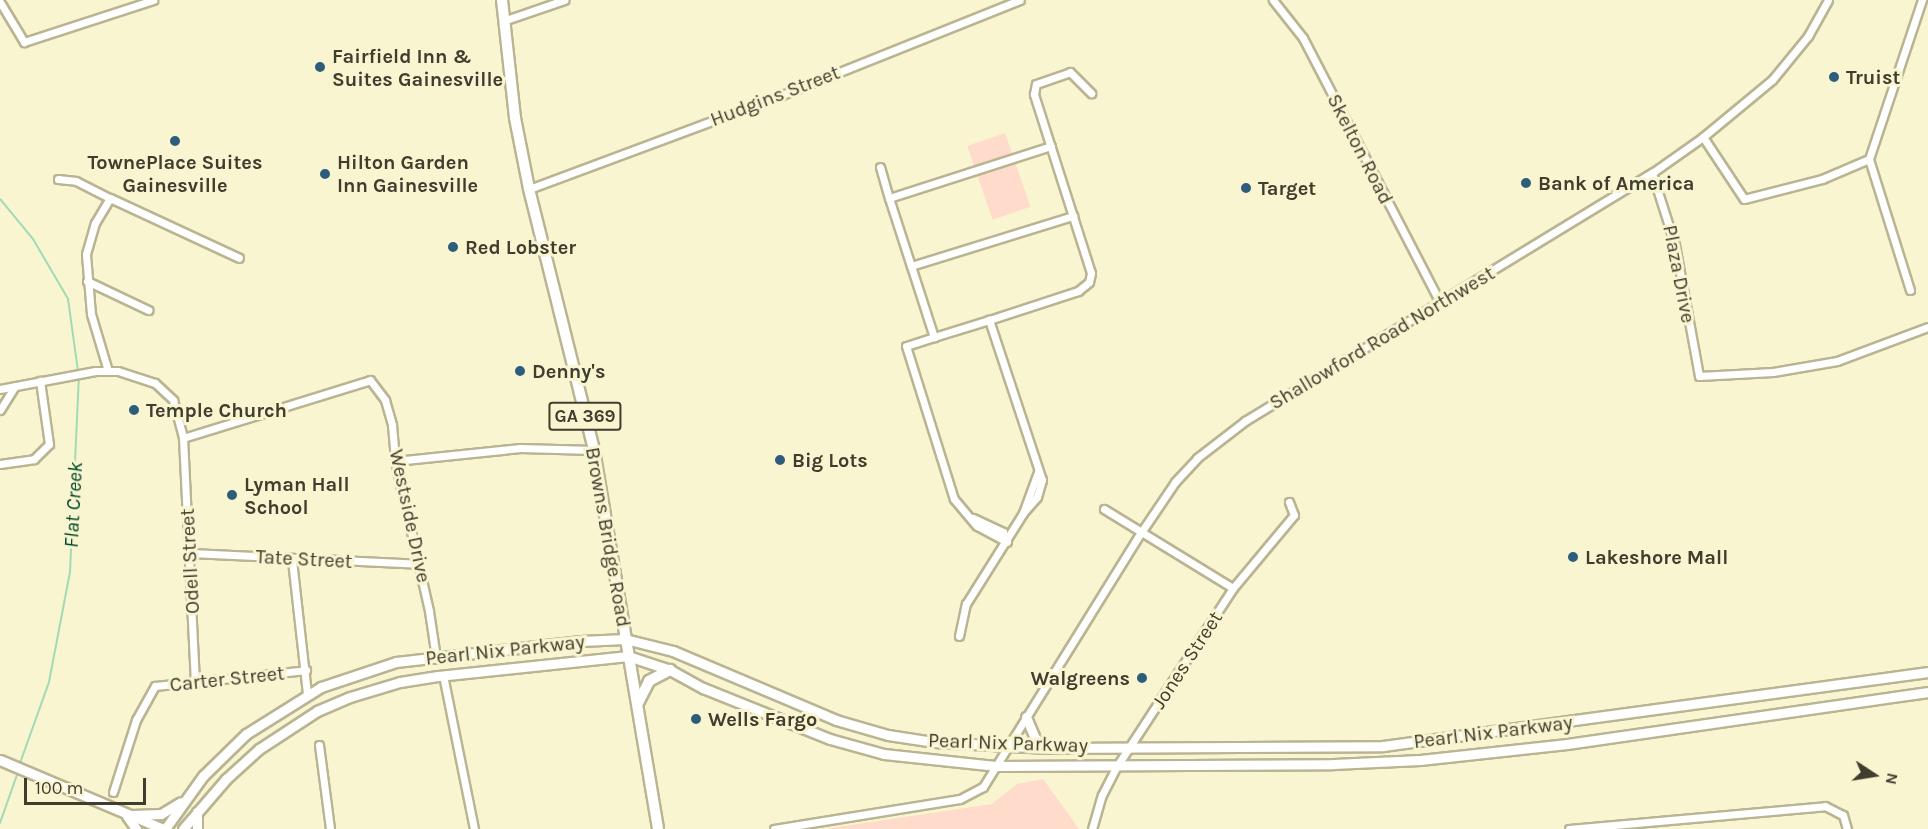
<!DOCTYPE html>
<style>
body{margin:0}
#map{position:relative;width:1928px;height:829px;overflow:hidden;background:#f9f5d1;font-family:Karla,sans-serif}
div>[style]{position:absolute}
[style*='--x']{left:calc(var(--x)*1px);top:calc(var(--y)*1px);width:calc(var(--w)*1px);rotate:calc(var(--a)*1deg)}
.green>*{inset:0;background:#fedbcb;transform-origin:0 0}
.stream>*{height:2px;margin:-1px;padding:0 1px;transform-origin:1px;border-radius:1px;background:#a1dbb6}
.roads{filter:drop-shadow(2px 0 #b9b492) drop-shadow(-2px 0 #b9b492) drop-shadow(0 2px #b9b492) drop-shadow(0 -2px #b9b492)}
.street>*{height:7px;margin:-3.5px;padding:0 3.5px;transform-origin:3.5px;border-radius:3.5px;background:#fff}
.secondary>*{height:9px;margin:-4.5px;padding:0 4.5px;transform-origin:4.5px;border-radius:4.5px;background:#fff}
.primary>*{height:10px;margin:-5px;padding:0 5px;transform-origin:5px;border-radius:5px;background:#fff}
.dots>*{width:16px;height:16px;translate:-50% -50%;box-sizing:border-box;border:3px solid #f9f5d1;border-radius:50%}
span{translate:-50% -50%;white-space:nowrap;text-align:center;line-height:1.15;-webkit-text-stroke:6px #f9f5d1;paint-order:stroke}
.shield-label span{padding:2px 4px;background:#f9f5d1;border:2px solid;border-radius:4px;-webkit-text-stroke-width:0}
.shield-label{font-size:18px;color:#3f3d2e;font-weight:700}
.poi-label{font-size:20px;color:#3f3d2e;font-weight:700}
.left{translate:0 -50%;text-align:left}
.right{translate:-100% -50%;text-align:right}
.street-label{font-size:20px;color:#3f3d2e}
.water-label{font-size:21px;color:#004928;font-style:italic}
.north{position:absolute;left:1844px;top:745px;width:60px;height:60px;-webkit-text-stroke:4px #f9f5d1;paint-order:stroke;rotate:102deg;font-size:16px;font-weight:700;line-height:24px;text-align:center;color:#3f3d2e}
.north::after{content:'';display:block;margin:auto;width:21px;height:27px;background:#3f3d2e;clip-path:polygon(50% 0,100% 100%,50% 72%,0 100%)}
.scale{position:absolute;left:24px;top:778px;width:122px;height:27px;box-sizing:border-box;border:3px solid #3f3d2e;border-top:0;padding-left:8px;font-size:18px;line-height:21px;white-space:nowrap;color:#3f3d2e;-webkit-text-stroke:4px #f9f5d1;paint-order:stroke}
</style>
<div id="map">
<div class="green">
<i style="left:1005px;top:133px;width:78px;height:40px;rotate:71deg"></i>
<i style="clip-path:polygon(1043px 779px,1079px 829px,824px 829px,992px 804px,1017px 784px)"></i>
</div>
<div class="stream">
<i style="--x:0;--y:199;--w:52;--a:50.5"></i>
<i style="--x:33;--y:239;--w:69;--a:59.7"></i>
<i style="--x:68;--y:299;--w:73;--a:82.1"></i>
<i style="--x:19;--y:766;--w:89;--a:-70.3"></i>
<i style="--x:49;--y:682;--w:112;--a:-79.2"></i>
<i style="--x:70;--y:572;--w:195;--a:-87.4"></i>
<i style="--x:0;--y:823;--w:54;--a:-70.6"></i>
</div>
<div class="roads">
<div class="street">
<i style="--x:1273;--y:0;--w:48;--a:51.7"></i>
<i style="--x:1303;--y:38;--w:297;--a:62.6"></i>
<i style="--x:0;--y:2;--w:47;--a:59"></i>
<i style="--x:24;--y:42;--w:136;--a:-18"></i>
<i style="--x:503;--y:21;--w:65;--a:-19"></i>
<i style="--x:1703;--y:137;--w:74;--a:56.5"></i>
<i style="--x:1744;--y:199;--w:81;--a:-14.4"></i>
<i style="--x:1822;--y:179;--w:51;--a:-23.1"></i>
<i style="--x:1051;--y:146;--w:170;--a:162.2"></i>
<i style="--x:889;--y:198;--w:71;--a:72.1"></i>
<i style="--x:911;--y:266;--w:170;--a:-17.2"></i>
<i style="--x:880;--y:167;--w:32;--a:74"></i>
<i style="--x:1652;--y:173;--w:76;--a:72.3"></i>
<i style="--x:1675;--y:245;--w:133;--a:79.6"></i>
<i style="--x:1699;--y:376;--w:74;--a:-3.1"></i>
<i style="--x:1773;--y:372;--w:65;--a:-9.8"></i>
<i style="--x:1837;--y:361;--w:97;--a:-20.5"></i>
<i style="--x:58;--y:179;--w:18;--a:6"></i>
<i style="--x:76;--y:181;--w:38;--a:27"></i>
<i style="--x:529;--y:189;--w:270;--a:-20.4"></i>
<i style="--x:782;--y:95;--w:256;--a:-21.8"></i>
<i style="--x:911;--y:266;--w:75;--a:72.1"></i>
<i style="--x:934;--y:337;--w:29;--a:162"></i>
<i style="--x:906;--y:346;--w:160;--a:72.6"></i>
<i style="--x:954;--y:499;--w:35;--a:50"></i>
<i style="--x:977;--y:526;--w:34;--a:28"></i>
<i style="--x:87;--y:281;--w:68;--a:25.4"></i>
<i style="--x:1910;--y:290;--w:137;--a:-107.4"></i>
<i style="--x:1869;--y:159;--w:168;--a:-71.6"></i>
<i style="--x:934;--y:337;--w:58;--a:-17.2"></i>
<i style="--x:108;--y:371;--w:59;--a:-106.6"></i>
<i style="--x:91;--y:314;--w:60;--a:-94.8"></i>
<i style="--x:86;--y:254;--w:32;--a:-74"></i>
<i style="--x:95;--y:223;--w:29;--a:-59"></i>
<i style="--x:110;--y:198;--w:142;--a:24.9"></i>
<i style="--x:0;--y:389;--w:97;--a:-10.7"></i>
<i style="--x:95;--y:371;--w:23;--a:0"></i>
<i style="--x:118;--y:371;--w:39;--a:18"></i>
<i style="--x:155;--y:383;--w:25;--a:43"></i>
<i style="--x:173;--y:400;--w:39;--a:75"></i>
<i style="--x:183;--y:438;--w:246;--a:87.2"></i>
<i style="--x:0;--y:410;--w:28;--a:-58"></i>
<i style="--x:183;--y:438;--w:196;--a:-17.2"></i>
<i style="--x:370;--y:380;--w:25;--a:53"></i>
<i style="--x:385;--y:400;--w:26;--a:74"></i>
<i style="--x:392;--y:425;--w:36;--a:85"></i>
<i style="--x:395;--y:461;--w:154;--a:77.2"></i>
<i style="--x:429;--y:611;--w:48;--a:81.5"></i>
<i style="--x:395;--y:461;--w:126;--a:-5.9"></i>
<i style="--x:520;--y:448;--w:74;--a:1.5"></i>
<i style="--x:0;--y:464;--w:34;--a:-8"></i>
<i style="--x:34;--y:459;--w:21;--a:-45"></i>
<i style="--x:49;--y:444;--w:64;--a:-98.1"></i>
<i style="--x:1104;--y:509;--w:151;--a:31.5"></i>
<i style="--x:1023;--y:513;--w:21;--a:-49"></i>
<i style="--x:1037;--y:497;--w:18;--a:-74"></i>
<i style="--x:1042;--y:480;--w:169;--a:-108.3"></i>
<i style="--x:989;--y:320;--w:94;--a:-18"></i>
<i style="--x:1078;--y:291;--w:14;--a:-39"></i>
<i style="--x:1089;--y:282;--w:9;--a:-77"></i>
<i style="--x:1091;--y:273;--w:188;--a:-107.7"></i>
<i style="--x:1034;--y:94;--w:10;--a:-79"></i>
<i style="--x:1036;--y:84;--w:36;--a:-19"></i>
<i style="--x:1070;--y:72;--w:30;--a:45"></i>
<i style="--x:973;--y:518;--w:33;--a:25"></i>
<i style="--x:1003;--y:532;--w:7;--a:82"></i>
<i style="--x:189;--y:553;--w:231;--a:2.7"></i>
<i style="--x:292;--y:560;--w:135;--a:83.6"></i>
<i style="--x:959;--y:636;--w:33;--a:-78"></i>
<i style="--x:966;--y:604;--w:107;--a:-57.9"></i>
<i style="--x:1023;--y:513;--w:44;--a:-69.9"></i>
<i style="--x:443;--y:675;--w:157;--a:78.6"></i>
<i style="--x:319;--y:745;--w:85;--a:82.5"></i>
<i style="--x:113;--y:792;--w:76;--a:-72.3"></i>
<i style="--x:136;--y:720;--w:39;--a:-61"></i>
<i style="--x:155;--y:686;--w:152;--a:-6"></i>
<i style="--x:774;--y:829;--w:188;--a:-9.2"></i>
<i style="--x:960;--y:799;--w:26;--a:-28"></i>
<i style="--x:983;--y:787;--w:301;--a:-58.2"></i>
<i style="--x:1142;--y:531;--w:59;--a:-56"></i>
<i style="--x:1175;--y:482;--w:33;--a:-47"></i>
<i style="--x:1197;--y:458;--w:61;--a:-37.6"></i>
<i style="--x:1245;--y:421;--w:477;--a:-31.4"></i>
<i style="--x:1652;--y:173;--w:62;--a:-35.2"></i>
<i style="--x:1703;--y:137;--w:89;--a:-39.6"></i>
<i style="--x:1772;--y:80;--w:57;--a:-50.7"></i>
<i style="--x:1808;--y:36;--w:41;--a:-60.9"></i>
<i style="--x:1092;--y:829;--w:35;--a:-74"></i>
<i style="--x:1102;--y:795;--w:33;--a:-63"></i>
<i style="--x:1117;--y:766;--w:212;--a:-56.9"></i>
<i style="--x:1233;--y:588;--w:95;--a:-50.1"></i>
<i style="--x:1294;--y:515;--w:14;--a:-111"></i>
<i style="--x:1569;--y:829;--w:257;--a:-5.1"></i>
<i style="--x:1825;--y:806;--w:20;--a:27"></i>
<i style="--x:1843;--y:815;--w:15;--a:74"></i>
</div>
<div class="secondary">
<i style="--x:1026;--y:717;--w:23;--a:67"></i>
<i style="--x:1035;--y:738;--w:16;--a:38"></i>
<i style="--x:0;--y:760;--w:177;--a:22.9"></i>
<i style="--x:197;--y:812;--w:17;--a:90"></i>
<i style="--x:132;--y:815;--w:29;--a:-2"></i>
<i style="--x:161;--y:814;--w:23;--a:-31"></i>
<i style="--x:127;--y:816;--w:16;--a:55"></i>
<i style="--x:165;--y:829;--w:65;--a:-54.4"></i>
<i style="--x:203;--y:776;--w:60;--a:-44.3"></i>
<i style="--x:246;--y:734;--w:89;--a:-32.1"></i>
<i style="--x:321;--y:687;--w:79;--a:-18.4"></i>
<i style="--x:396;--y:662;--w:186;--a:-6.5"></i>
<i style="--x:581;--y:641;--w:44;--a:-2.6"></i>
<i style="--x:625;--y:639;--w:49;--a:14"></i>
<i style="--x:673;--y:651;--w:177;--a:22.9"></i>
<i style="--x:836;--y:720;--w:54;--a:16.1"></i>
<i style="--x:888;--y:735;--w:47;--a:8.7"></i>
<i style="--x:934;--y:742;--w:114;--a:3"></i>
<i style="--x:1048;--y:748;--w:335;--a:-0.3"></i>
<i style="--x:1383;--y:746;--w:550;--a:-7.73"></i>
<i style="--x:183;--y:829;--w:66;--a:-49.3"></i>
<i style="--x:226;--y:779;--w:45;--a:-42.3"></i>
<i style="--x:259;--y:749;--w:69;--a:-33.2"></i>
<i style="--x:317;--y:711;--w:36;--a:-23"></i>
<i style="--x:350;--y:697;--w:52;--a:-16.7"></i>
<i style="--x:400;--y:682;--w:38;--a:-9"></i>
<i style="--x:438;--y:676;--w:191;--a:-6"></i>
<i style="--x:628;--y:656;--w:44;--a:18.4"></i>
<i style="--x:670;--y:670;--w:38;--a:29"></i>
<i style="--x:703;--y:688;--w:137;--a:21.9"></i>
<i style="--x:830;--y:739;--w:56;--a:15.5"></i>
<i style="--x:884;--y:754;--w:114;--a:6.1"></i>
<i style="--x:997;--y:766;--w:336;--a:-0.3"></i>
<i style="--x:1333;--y:764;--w:87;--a:-2.6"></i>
<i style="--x:1420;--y:760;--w:148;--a:-6.2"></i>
<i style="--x:1567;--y:744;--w:365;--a:-8.2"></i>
</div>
<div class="primary">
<i style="--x:502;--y:0;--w:119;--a:83.7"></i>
<i style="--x:515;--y:118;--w:72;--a:78.8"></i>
<i style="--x:529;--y:189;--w:269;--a:76"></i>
<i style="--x:594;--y:450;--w:384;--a:80.4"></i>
<i style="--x:638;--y:703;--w:25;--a:-63"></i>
<i style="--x:649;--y:681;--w:24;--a:-28"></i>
</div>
</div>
<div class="dots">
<i style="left:320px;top:67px;background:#2e5d7c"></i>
<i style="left:1834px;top:77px;background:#2e5d7c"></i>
<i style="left:175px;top:141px;background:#2e5d7c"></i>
<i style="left:325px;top:174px;background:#2e5d7c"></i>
<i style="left:1526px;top:183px;background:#2e5d7c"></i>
<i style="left:1246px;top:188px;background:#2e5d7c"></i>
<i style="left:453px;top:247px;background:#2e5d7c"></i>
<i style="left:520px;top:371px;background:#2e5d7c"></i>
<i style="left:134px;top:410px;background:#2e5d7c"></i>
<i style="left:780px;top:460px;background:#2e5d7c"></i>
<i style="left:232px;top:495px;background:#2e5d7c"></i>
<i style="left:1573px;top:557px;background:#2e5d7c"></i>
<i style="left:1142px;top:678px;background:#2e5d7c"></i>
<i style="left:696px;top:719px;background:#2e5d7c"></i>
</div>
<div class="shield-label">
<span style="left:585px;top:416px">GA 369</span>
</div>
<div class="poi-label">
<span class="left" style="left:332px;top:68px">Fairfield Inn &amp;<br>Suites Gainesville</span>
<span class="left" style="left:1846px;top:77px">Truist</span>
<span style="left:175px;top:174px">TownePlace Suites<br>Gainesville</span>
<span class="left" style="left:337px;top:174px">Hilton Garden<br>Inn Gainesville</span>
<span class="left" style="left:1538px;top:183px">Bank of America</span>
<span class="left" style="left:1258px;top:188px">Target</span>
<span class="left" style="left:465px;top:247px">Red Lobster</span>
<span class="left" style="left:532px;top:371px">Denny's</span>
<span class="left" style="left:146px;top:410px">Temple Church</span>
<span class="left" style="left:792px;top:460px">Big Lots</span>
<span class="left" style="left:244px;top:496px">Lyman Hall<br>School</span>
<span class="left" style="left:1585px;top:557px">Lakeshore Mall</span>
<span class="right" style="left:1130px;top:678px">Walgreens</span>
<span class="left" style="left:708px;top:719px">Wells Fargo</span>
</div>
<div class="street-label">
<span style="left:775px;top:96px;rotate:-21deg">Hudgins Street</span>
<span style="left:1360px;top:149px;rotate:63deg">Skelton Road</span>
<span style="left:1679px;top:274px;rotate:79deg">Plaza Drive</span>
<span style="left:1382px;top:338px;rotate:-31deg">Shallowford Road Northwest</span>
<span style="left:410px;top:516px;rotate:78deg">Westside Drive</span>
<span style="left:608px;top:537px;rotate:80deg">Browns Bridge Road</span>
<span style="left:304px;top:559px;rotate:3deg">Tate Street</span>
<span style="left:190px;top:561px;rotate:-93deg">Odell Street</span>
<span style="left:505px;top:650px;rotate:-6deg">Pearl Nix Parkway</span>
<span style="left:1187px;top:660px;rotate:-57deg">Jones Street</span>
<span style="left:227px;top:679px;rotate:-6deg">Carter Street</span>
<span style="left:1493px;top:732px;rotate:-7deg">Pearl Nix Parkway</span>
<span style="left:1008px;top:743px;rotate:2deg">Pearl Nix Parkway</span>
</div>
<div class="water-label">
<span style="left:73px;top:505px;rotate:-87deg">Flat Creek</span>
</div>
<div class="north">N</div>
<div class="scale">100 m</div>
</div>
